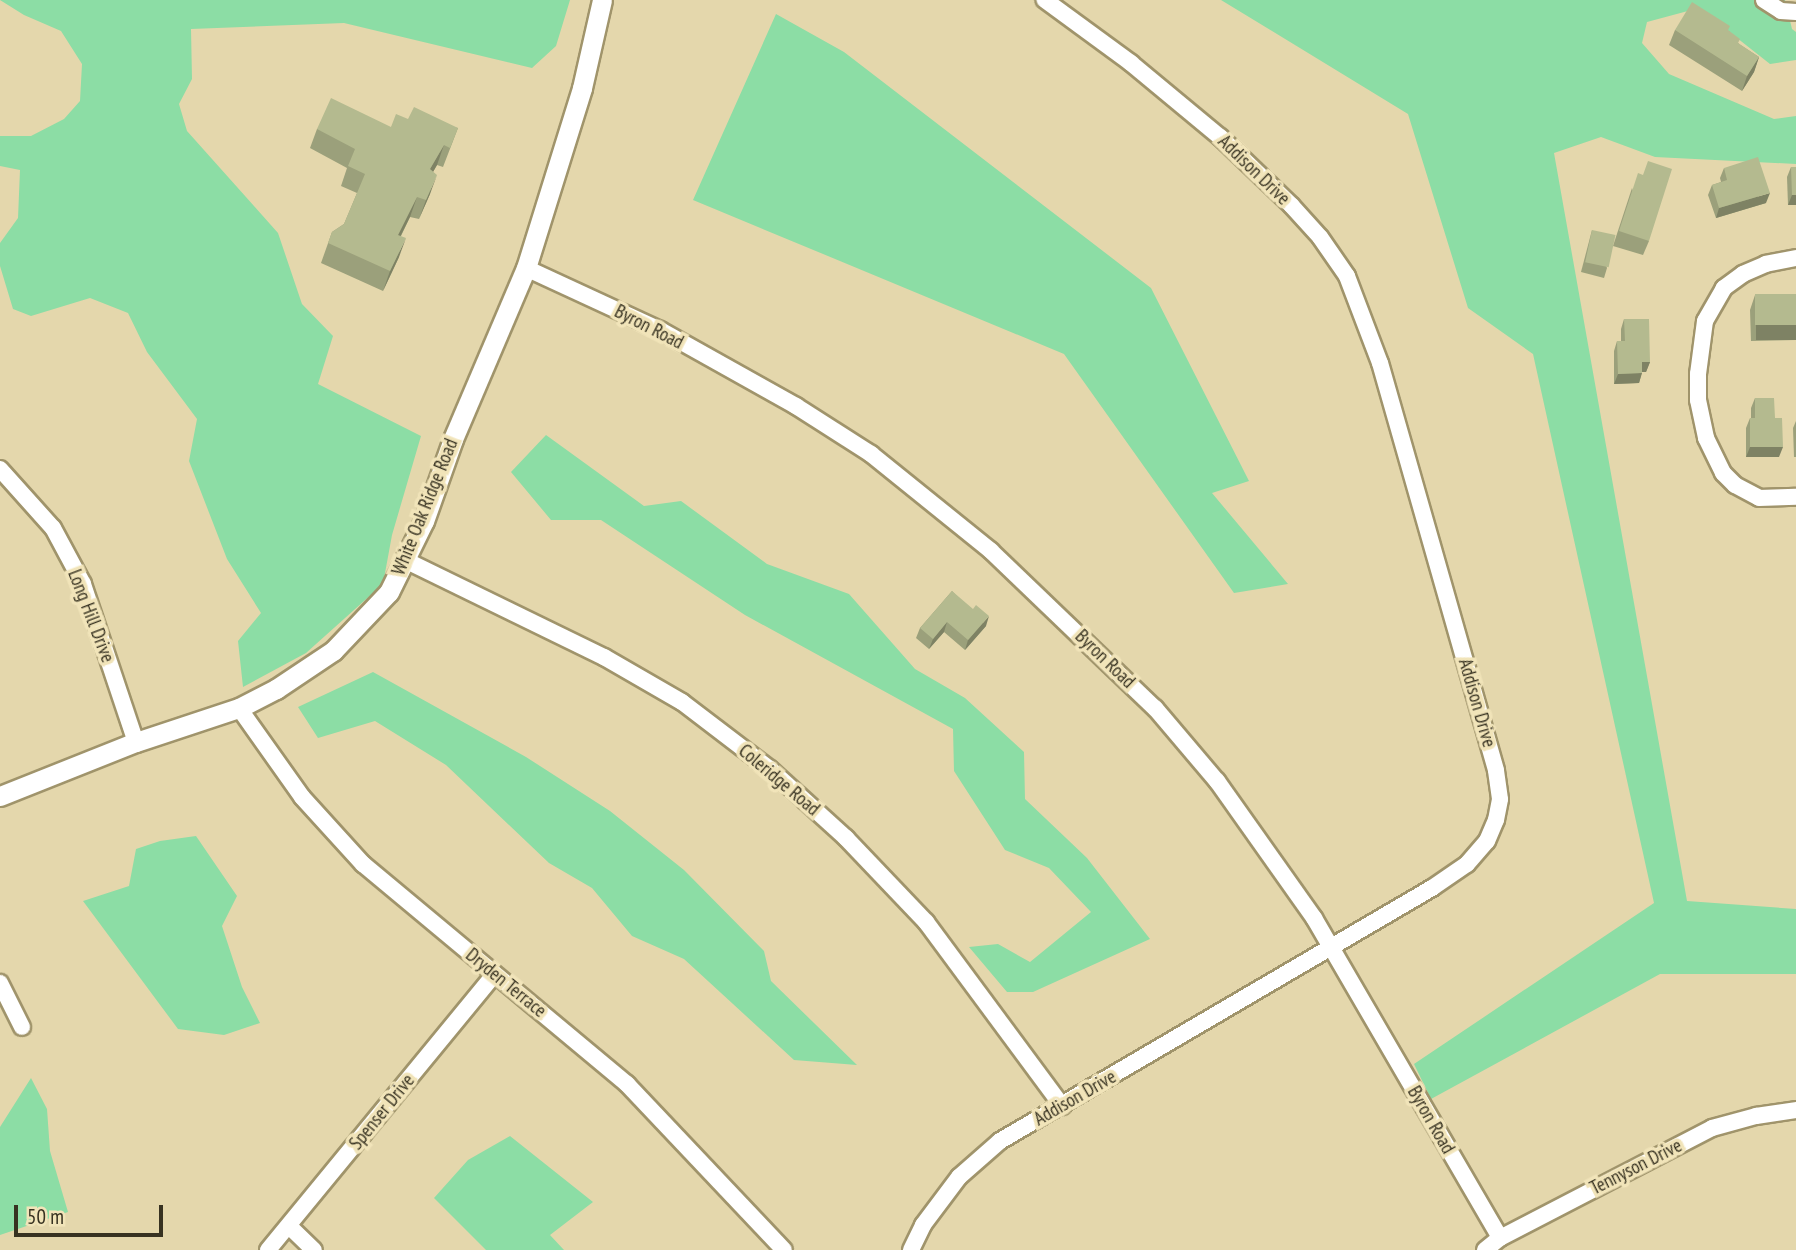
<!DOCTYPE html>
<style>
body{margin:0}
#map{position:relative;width:1796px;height:1250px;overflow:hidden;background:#e4d7ac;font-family:"PT Sans Narrow",sans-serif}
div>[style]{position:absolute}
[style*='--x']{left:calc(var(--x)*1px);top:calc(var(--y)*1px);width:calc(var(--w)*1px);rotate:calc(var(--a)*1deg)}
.green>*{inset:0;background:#8cdda5}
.roads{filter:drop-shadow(2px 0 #a0946b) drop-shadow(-2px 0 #a0946b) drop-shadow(0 2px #a0946b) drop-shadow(0 -2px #a0946b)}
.minor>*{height:16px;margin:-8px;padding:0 8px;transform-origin:8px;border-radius:8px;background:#fff}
.tertiary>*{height:19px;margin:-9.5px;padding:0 9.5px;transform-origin:9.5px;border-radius:9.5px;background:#fff}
.wall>*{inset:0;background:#9ba07b}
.shaded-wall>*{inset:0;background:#7e8264;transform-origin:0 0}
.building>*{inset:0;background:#b4ba8f;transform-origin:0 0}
span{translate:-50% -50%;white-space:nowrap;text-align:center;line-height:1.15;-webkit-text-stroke:7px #f1e4b9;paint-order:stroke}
.street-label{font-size:19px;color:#373221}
.scale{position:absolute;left:14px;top:1205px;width:149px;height:32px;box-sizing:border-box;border:4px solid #373221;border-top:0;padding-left:9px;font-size:21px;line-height:24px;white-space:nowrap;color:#373221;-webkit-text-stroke:5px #f1e4b9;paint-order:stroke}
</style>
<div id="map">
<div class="green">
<i style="clip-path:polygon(0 0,570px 0,556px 46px,532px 68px,344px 23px,191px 29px,192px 79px,179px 104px,187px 131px,278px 233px,302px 304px,333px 336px,318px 384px,421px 436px,392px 535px,383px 584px,306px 653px,243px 687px,238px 641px,261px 613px,227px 559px,189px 461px,197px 419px,147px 352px,128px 313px,90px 298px,31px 316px,13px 309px,0 266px,0 243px,18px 218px,20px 170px,0 166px,0 136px,31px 136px,64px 119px,80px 101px,82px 64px,61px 31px,24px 15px)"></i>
<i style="clip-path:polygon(1221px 0,1785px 0,1792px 29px,1796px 32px,1796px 60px,1770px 64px,1699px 8px,1647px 22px,1642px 43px,1669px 74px,1774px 119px,1796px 116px,1796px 164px,1655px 157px,1601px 137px,1554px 153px,1687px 901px,1796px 909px,1796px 974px,1660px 974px,1431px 1099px,1414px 1064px,1654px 903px,1533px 354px,1468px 308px,1408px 114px)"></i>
<i style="clip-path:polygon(776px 14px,844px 52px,1151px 288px,1249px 481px,1212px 493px,1288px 584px,1234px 593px,1064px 354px,693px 200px)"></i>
<i style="clip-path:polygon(546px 435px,644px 506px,681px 501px,767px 564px,849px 594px,915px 669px,965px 698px,1024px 752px,1025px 799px,1087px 858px,1150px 939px,1033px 992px,1007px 992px,969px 947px,998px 944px,1030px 962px,1091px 912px,1049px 868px,1005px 850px,954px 771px,953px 729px,745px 615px,601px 520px,551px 520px,511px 472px)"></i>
<i style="clip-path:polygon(373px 672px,526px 757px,610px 811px,684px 870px,764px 951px,771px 981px,857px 1065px,794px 1060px,684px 959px,632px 936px,592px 888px,549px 863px,446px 765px,375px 721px,318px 738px,298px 707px)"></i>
<i style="clip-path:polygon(196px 836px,237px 896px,222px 926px,242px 987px,260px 1023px,224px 1035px,178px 1029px,83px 901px,129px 886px,136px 849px,160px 841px)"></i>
<i style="clip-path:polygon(31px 1078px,47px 1109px,50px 1151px,68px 1212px,0 1235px,0 1127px)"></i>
<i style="clip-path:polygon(510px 1136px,593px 1202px,550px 1235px,564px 1250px,486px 1250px,434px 1198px,468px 1160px)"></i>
</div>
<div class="roads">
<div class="minor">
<i style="--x:1764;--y:0;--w:20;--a:33"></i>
<i style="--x:1781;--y:11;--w:15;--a:4"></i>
<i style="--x:1796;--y:258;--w:31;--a:169"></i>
<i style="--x:1766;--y:264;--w:25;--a:157"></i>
<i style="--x:1743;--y:274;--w:24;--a:144"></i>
<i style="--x:1724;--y:288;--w:38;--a:120"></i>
<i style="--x:1705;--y:321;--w:53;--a:97.5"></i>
<i style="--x:1698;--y:374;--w:26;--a:90"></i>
<i style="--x:1698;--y:400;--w:39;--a:78"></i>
<i style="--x:1706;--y:438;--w:39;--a:64"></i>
<i style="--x:1723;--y:473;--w:17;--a:45"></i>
<i style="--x:1735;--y:485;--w:27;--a:28"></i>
<i style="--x:1759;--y:498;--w:37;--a:-2"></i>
<i style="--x:526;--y:268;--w:148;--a:24.8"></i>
<i style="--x:660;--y:330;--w:156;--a:29.2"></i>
<i style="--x:796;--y:406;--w:89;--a:32.6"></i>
<i style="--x:871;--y:454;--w:154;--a:38.9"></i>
<i style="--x:991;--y:551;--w:227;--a:43.8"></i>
<i style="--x:1155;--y:708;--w:96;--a:49.7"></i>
<i style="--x:1217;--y:781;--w:168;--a:54.7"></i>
<i style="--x:1314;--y:918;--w:370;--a:59.8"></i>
<i style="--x:0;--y:469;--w:79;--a:48.1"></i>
<i style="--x:53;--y:528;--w:64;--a:61.8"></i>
<i style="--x:83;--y:584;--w:167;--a:71.5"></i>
<i style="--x:407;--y:561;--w:219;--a:26"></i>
<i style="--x:604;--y:657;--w:90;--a:30"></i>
<i style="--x:682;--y:702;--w:111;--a:37.3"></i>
<i style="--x:770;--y:769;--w:103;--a:42.2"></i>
<i style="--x:846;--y:838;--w:116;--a:46.4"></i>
<i style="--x:926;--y:922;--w:229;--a:53.5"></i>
<i style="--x:239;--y:708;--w:109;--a:54.7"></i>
<i style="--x:302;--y:797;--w:91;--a:47.7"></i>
<i style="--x:363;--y:864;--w:344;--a:39.8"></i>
<i style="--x:627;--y:1084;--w:228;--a:46.6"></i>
<i style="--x:0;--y:983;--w:49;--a:63.4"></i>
<i style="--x:290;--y:1227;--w:33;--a:44"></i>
<i style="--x:268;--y:1250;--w:357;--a:-50.6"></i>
<i style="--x:911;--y:1250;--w:28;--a:-64"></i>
<i style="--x:923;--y:1225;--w:60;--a:-53.1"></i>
<i style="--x:959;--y:1177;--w:55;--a:-41.3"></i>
<i style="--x:1000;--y:1141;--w:501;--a:-30.36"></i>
<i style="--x:1432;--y:888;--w:42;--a:-34.4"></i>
<i style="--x:1467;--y:864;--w:30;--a:-49"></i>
<i style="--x:1487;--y:841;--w:23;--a:-67"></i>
<i style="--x:1496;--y:820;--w:21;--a:-79"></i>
<i style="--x:1500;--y:799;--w:29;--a:-98"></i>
<i style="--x:1496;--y:770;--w:423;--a:-105.9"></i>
<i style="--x:1380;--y:363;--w:93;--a:-110.8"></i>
<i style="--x:1347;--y:276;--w:47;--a:-124.7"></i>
<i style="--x:1320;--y:237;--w:43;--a:-132.2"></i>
<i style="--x:1291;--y:205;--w:98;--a:-136.2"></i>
<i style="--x:1220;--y:137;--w:116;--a:-140.3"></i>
<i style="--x:1131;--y:63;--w:107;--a:-143.8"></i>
<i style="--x:1485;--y:1250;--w:19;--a:-39"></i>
<i style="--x:1500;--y:1238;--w:239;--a:-27.4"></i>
<i style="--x:1712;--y:1128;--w:46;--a:-15.3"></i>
<i style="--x:1756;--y:1116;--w:40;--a:-8.5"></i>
</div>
<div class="tertiary">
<i style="--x:0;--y:796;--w:146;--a:-21.7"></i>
<i style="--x:136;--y:742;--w:108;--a:-18.3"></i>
<i style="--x:239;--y:708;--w:42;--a:-27.2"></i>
<i style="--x:276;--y:689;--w:69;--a:-33.7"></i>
<i style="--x:333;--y:651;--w:81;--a:-46.5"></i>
<i style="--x:389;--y:592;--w:79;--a:-63.8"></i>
<i style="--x:424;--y:521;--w:87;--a:-70.5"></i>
<i style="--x:453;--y:439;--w:186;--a:-66.9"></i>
<i style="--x:526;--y:268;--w:189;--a:-72.7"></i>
<i style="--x:582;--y:88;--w:90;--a:-77.2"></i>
</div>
</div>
<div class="wall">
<i style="clip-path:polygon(1675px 30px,1729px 31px,1739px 44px,1759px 57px,1754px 72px,1742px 91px,1669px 45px)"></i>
<i style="clip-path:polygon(408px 119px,458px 128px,443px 167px,437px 165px,433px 172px,430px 194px,419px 219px,410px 217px,401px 236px,399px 257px,383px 291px,321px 263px,332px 232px,344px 224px,357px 193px,341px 186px,347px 168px,310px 148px,317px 129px,391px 127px)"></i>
<i style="clip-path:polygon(1791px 167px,1796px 167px,1796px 205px,1788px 205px,1787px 177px)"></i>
<i style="clip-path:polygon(1724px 168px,1766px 203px,1716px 218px,1708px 195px,1712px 185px,1721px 182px,1720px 178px)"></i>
<i style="clip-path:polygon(1632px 188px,1649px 241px,1643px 255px,1613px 246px)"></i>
<i style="clip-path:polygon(1592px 230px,1607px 268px,1604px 278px,1581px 272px)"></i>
<i style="clip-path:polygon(1796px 294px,1796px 340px,1751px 341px,1750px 310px,1755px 295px)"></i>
<i style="clip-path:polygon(1624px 319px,1650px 362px,1646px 372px,1642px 372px,1639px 383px,1614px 384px,1614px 351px,1617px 341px,1621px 341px,1621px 329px)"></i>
<i style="clip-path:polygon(1755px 398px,1775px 418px,1779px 457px,1746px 457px,1746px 428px,1750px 418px,1751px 418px,1751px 408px)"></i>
<i style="clip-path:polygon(1796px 421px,1796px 457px,1794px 457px,1793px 428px)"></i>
<i style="clip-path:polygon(952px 591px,986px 626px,965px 650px,944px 632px,929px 649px,916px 638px,920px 628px)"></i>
</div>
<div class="shaded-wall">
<i style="clip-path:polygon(1759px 57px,1754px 72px,1742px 91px,1747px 76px)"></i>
<i style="clip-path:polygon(444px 145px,437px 165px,423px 189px,430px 169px)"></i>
<i style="clip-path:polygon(437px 175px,430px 194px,419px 219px,426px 200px)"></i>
<i style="clip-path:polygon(1770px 193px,1766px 203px,1716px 218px,1719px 208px)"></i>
<i style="clip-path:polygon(1792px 195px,1796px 195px,1796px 205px,1788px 205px)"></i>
<i style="clip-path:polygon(417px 197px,410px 217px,391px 255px,398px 235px)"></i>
<i style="clip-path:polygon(406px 238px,399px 257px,383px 291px,390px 271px)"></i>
<i style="left:1796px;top:325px;width:15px;height:40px;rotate:90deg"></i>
<i style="clip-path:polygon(1642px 362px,1650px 362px,1646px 372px,1638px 372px)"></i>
<i style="clip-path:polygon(1642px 373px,1639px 383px,1614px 384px,1618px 374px)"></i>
<i style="clip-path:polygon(1750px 447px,1783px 447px,1779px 457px,1746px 457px)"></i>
<i style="clip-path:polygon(989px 616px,986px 626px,965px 650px,968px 640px)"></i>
<i style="clip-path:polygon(947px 622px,944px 632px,929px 649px,933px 639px)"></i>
</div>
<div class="building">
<i style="clip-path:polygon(1692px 2px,1730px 26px,1728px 30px,1740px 39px,1738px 43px,1759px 57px,1747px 76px,1675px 30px)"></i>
<i style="clip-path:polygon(331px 98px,391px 127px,396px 114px,408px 119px,414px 107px,458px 128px,450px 148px,444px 145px,430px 169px,437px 175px,426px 200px,417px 197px,398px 235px,406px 238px,390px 271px,328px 243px,332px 232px,344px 224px,365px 174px,348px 166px,355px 149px,317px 129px)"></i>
<i style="clip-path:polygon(1758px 157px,1770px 193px,1719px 208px,1712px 185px,1727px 180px,1724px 168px)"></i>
<i style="clip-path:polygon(1648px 161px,1672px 169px,1649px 241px,1619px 231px,1638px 173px,1643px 175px)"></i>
<i style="clip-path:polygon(1791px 167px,1796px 167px,1796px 195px,1792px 195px)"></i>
<i style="left:1592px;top:230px;width:24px;height:33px;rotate:12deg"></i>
<i style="left:1796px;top:294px;width:31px;height:41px;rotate:90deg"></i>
<i style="clip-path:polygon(1624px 319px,1649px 319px,1650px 362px,1642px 362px,1642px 373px,1618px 374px,1617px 341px,1625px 341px)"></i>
<i style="clip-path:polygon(1755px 398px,1774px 398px,1775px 418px,1782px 418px,1783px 447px,1750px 447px,1750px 418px,1755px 418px)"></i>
<i style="clip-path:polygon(952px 591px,973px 609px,976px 605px,989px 616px,968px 640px,947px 622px,933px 639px,920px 628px)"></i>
</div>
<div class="street-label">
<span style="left:1254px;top:170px;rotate:44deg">Addison Drive</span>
<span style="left:649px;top:327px;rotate:27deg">Byron Road</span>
<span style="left:425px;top:507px;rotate:-68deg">White Oak Ridge Road</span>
<span style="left:91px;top:616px;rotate:69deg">Long Hill Drive</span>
<span style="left:1105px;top:659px;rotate:44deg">Byron Road</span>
<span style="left:1477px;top:703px;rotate:74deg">Addison Drive</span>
<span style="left:779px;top:780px;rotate:40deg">Coleridge Road</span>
<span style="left:506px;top:983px;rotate:39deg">Dryden Terrace</span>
<span style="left:1075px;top:1098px;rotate:-30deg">Addison Drive</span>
<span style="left:382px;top:1112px;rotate:-51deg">Spenser Drive</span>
<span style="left:1431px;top:1120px;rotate:60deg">Byron Road</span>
<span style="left:1636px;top:1167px;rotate:-27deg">Tennyson Drive</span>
</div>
<div class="scale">50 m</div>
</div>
